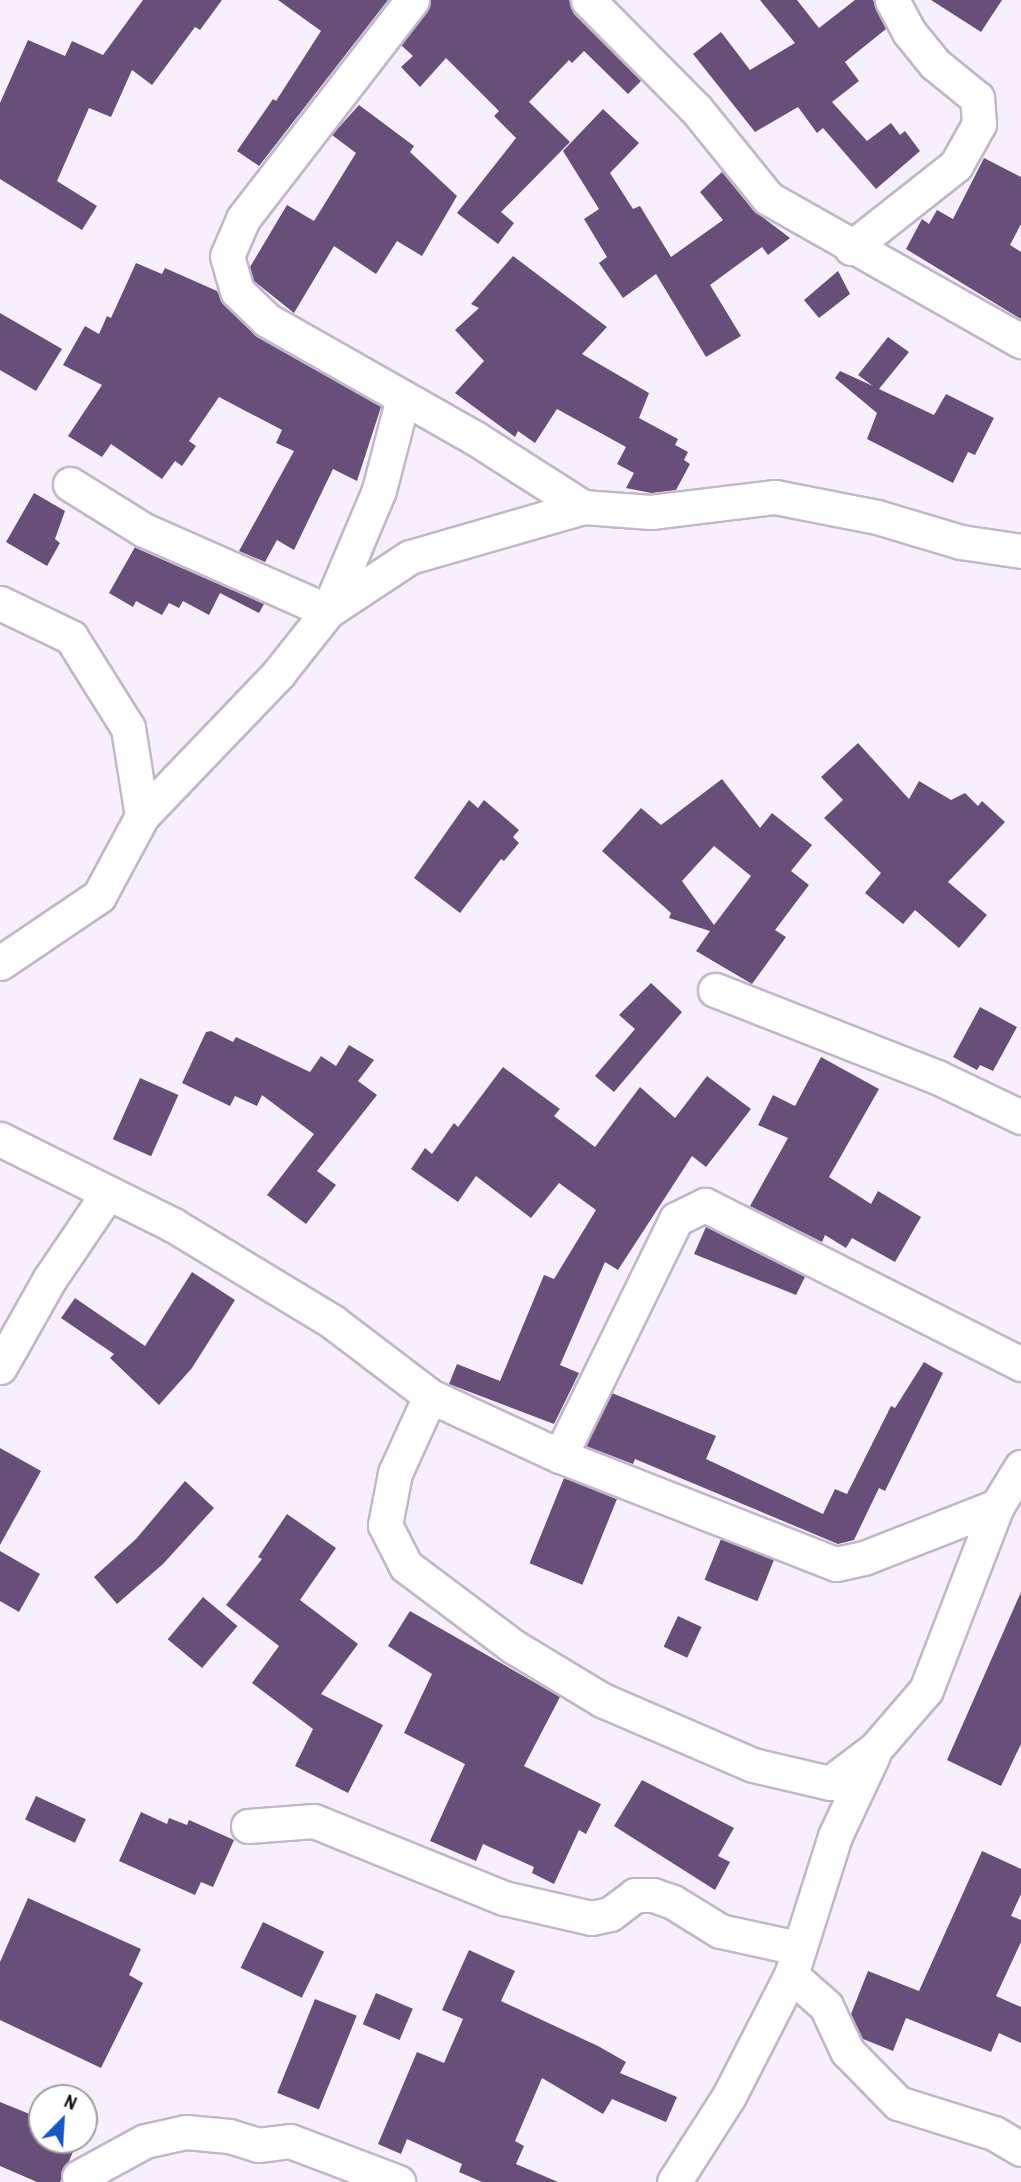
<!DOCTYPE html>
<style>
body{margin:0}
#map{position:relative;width:1021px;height:2182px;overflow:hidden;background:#f7f0fc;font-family:"Archivo Narrow",sans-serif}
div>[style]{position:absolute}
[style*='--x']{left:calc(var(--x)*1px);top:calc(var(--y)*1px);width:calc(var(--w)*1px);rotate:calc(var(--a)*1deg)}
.building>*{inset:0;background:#684f79;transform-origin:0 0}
.roads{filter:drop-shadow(2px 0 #c2b6ca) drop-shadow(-2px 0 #c2b6ca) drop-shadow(0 2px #c2b6ca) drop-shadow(0 -2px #c2b6ca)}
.minor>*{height:33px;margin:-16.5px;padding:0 16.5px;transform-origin:16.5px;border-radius:16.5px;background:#fff}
span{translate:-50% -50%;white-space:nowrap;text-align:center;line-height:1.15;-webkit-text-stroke:7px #fff;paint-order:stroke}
.north{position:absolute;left:28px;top:2084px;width:70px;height:70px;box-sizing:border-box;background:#fff;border:2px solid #a09fa1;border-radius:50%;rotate:24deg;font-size:19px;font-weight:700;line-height:28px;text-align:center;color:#110e14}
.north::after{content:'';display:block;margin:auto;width:24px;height:32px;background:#1757c3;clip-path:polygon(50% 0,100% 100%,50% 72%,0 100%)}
</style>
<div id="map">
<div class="building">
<i style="clip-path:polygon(143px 0,222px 0,200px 30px,195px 27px,152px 85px,132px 70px,111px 117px,89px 108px,57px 181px,97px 206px,82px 230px,0 179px,0 103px,28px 40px,65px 56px,72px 41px,103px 55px)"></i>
<i style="clip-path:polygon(278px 0,388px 0,259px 166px,237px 151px,273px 99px,276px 101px,321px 31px)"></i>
<i style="clip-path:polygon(431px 0,569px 0,574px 14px,641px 81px,628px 94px,584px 51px,572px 63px,569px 60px,529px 102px,570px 142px,501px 212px,514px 223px,498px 244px,457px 213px,516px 138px,494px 116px,499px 111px,446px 58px,420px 87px,401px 67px,413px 56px,401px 45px)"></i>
<i style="clip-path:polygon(760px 0,797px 0,819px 28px,855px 0,873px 0,886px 29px,845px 62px,859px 81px,832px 102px,867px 141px,891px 123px,900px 135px,905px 131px,920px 151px,876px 189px,823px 128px,817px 133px,798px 107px,755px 132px,693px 54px,721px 32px,750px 70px,795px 43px)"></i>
<i style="clip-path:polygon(931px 0,1002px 0,981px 32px)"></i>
<i style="clip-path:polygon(359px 105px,414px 146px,410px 152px,457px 196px,422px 256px,397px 241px,376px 274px,334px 246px,294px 313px,254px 281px,250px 267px,287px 205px,314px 221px,356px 153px,332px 135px)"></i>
<i style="clip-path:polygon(603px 109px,639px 143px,610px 173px,633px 209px,640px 206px,671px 257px,723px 220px,700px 192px,722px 172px,753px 210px,790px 238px,768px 255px,762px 247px,710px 285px,741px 336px,706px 357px,656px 274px,623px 298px,599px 263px,607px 257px,584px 219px,599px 209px,563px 151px)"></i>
<i style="clip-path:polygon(984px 158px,1021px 177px,1021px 224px,1010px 245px,1021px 252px,1021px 319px,906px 249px,922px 219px,929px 224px,937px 210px,953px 219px)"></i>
<i style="clip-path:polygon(513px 256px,607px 327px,582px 354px,649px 393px,639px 418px,678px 439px,675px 445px,688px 452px,684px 460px,690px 464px,676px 490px,651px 493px,626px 488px,634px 473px,617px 464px,626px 447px,557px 409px,535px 443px,518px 431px,515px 437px,455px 393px,484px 361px,455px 330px,479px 308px,471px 304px)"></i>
<i style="clip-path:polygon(136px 263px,162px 274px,165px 268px,217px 291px,224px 305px,257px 337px,381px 407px,357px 481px,333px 469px,294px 550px,277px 540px,265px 562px,239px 551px,294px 451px,276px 443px,282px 430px,219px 397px,189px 441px,196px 446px,182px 466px,175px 461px,162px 479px,111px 444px,102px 457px,68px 436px,102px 385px,63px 365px,85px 326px,99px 334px,107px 316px,111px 318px)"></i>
<i style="clip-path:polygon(838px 271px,850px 294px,819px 318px,804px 300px)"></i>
<i style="clip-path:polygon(0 313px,62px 349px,36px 391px,0 370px)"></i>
<i style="clip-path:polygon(888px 337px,909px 352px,879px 389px,934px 415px,946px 394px,994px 418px,975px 455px,968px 452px,953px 483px,867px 439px,877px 413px,835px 378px,840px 371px,873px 386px,858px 375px)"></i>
<i style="clip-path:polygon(34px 493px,65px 511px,55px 539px,60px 543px,47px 566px,6px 542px)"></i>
<i style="clip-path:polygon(135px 547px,136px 548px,264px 604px,259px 613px,220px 593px,209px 615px,183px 601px,179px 608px,169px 603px,162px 615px,136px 601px,133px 607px,109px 593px)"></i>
<i style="clip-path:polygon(858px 743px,909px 799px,919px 781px,951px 800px,965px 793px,978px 806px,982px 801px,1005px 822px,948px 882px,987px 915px,959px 948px,915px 910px,903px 924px,865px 893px,881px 873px,824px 818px,843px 800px,821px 777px)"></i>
<i style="clip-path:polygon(evenodd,722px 779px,760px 828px,772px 813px,812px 845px,791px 871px,809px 885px,775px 930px,786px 937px,752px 984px,696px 951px,710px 931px,669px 918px,671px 913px,602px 851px,641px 808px,661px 825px,722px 779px,714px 846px,751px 876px,714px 925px,682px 881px,714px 846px)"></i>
<i style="clip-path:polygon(469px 800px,478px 808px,484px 800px,519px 830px,513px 837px,519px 843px,504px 861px,501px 859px,460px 913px,414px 878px)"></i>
<i style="clip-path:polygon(651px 983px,682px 1012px,614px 1092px,595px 1076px,635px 1029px,619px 1015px)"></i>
<i style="clip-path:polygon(980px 1007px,1017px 1027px,993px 1071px,980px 1065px,977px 1070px,953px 1057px)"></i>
<i style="clip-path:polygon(211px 1031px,233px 1042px,236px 1037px,310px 1072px,321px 1056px,336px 1066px,349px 1045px,374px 1060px,358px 1081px,377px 1095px,317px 1171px,336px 1185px,306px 1224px,267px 1195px,314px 1134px,262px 1095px,257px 1106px,235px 1096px,230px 1106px,182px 1083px,206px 1032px)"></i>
<i style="clip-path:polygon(821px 1057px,879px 1089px,829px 1177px,871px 1204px,878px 1191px,921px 1217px,895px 1262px,852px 1238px,846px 1248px,825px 1235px,822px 1242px,750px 1206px,788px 1138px,758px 1125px,773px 1095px,795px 1106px)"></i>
<i style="clip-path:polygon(503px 1067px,560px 1109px,554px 1116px,595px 1147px,640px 1087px,675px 1118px,707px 1076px,751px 1109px,706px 1167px,692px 1156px,618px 1270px,605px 1262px,560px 1365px,579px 1373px,554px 1424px,449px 1384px,457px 1364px,500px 1381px,544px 1275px,554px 1279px,596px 1210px,559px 1183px,531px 1218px,476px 1176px,458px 1202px,411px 1169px,425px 1148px,432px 1154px,454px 1123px,458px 1127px)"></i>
<i style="left:140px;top:1078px;width:42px;height:67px;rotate:24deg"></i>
<i style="clip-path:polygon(706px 1227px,805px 1277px,796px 1295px,694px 1254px)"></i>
<i style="clip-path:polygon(192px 1272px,235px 1300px,192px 1368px,159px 1405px,110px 1358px,114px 1354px,61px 1318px,75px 1298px,145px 1346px)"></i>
<i style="clip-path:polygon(924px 1362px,943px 1373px,885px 1491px,879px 1488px,854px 1540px,838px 1544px,635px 1459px,633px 1464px,586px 1446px,612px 1393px,716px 1436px,706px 1459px,823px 1514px,835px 1489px,847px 1494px,891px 1406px,895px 1408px)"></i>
<i style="clip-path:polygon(0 1448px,41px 1471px,0 1545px)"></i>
<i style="left:564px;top:1478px;width:57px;height:92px;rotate:22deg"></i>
<i style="clip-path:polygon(185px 1481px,214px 1508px,163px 1564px,117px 1604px,94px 1577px,136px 1539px)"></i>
<i style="clip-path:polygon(287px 1514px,336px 1548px,300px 1600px,358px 1644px,321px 1694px,383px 1725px,348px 1793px,295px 1766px,313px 1729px,252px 1683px,279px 1646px,226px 1605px,262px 1559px,258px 1557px)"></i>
<i style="left:721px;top:1539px;width:57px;height:44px;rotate:22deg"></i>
<i style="clip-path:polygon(0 1551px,40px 1574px,19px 1612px,0 1601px)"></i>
<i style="clip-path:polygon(1021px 1592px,1021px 1744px,1001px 1786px,947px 1760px)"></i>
<i style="left:203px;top:1597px;width:45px;height:55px;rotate:40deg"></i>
<i style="clip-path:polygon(410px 1611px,560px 1697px,524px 1766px,601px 1804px,586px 1834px,579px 1830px,554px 1884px,532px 1873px,534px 1867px,483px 1844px,476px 1861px,430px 1841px,465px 1764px,404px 1733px,432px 1674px,388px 1646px)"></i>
<i style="left:678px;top:1616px;width:26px;height:34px;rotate:25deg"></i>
<i style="clip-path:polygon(642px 1780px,734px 1828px,718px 1856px,730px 1862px,715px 1890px,614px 1826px)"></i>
<i style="left:36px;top:1796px;width:55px;height:26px;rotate:25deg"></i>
<i style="clip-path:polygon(141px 1812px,167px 1824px,169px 1818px,187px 1825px,189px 1820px,234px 1840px,213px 1887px,201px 1882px,195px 1895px,119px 1861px)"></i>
<i style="clip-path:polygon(982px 1851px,1021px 1869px,1021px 1894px,1011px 1916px,1021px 1920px,1021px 1942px,996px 1996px,1021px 2007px,1021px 2043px,999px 2033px,991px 2052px,906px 2018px,893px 2051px,863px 2039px,851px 2014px,868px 1971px,919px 1991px)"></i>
<i style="clip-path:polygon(28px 1898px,141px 1949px,129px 1975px,143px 1983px,101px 2068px,0 2020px,0 1962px)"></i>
<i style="left:263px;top:1922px;width:68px;height:51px;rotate:26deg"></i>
<i style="clip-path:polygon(469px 1950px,515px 1971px,501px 2001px,598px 2046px,626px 2062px,620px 2073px,677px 2097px,666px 2122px,612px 2099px,603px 2114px,542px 2078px,515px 2141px,524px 2146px,516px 2164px,558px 2182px,482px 2182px,459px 2172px,462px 2164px,407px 2139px,401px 2154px,378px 2144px,417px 2052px,444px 2063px,463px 2019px,442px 2010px)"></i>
<i style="left:376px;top:1993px;width:40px;height:34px;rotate:23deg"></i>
<i style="left:315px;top:1999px;width:45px;height:101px;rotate:22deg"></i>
<i style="clip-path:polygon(0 2102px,42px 2119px,42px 2140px,78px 2140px,60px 2182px,37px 2182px,0 2166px)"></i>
</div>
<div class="roads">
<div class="minor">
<i style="--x:412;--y:0;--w:277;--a:127.7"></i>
<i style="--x:243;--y:219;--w:40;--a:113.4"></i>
<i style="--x:227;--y:256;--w:36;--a:74"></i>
<i style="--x:237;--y:291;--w:42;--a:44"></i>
<i style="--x:267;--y:320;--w:239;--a:29.6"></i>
<i style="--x:475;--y:438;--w:128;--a:32.6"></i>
<i style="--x:588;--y:0;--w:153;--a:45.3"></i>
<i style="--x:696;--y:109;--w:114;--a:51"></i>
<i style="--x:768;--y:198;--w:291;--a:29.5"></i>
<i style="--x:851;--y:248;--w:134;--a:-38.3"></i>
<i style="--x:956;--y:165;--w:47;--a:-60.7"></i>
<i style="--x:979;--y:124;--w:26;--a:-94"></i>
<i style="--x:977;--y:98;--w:54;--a:-141"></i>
<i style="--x:935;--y:64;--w:41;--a:-129.1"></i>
<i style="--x:909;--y:32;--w:36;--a:-118"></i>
<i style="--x:70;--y:484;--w:87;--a:31.9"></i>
<i style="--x:144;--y:530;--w:201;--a:23.8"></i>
<i style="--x:328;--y:611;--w:131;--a:-67.1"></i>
<i style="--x:379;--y:490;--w:95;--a:-75.4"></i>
<i style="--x:0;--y:603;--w:79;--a:25.6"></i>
<i style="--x:71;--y:637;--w:107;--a:57.9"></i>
<i style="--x:128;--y:728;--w:89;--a:81"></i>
<i style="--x:0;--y:963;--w:120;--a:-34.1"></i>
<i style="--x:99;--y:896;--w:91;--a:-61.7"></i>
<i style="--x:142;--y:816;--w:197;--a:-46.2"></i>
<i style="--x:278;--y:674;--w:80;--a:-51.6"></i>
<i style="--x:328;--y:611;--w:98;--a:-33.4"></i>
<i style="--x:410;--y:557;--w:180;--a:-16.1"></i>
<i style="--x:583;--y:507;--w:68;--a:4.2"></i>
<i style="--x:651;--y:512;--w:125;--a:-6.9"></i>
<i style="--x:775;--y:497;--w:104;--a:11.1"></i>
<i style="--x:877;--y:517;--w:88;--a:16.6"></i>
<i style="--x:961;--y:542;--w:61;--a:8.5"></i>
<i style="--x:715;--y:990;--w:238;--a:21.4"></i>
<i style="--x:937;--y:1077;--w:93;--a:25.5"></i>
<i style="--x:0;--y:1139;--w:193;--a:26.4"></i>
<i style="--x:173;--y:1225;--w:187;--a:31.2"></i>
<i style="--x:333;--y:1322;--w:122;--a:37.3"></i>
<i style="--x:430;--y:1396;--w:143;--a:24.8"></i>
<i style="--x:560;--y:1456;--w:296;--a:21.4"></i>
<i style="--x:836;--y:1564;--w:29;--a:-12"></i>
<i style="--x:864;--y:1558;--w:143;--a:-21.4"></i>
<i style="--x:997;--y:1506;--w:46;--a:-58.4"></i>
<i style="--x:0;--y:1367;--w:100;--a:-60.6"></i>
<i style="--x:49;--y:1280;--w:105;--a:-55.9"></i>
<i style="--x:430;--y:1396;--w:85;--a:114.4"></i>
<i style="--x:395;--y:1473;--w:53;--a:100.9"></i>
<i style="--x:385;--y:1525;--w:46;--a:62.9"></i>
<i style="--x:406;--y:1566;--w:135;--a:36.9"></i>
<i style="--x:514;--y:1647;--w:103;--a:31.1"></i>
<i style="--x:602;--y:1700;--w:164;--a:23.3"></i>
<i style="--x:753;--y:1765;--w:79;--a:13.2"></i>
<i style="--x:830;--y:1783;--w:56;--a:-37.1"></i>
<i style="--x:875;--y:1749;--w:78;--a:-49.2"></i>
<i style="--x:926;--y:1690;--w:197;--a:-68.9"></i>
<i style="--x:560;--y:1456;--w:264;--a:-63.9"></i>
<i style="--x:676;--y:1219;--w:32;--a:-26"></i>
<i style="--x:705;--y:1205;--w:354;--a:26.7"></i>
<i style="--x:248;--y:1826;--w:66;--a:-4.3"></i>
<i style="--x:314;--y:1821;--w:205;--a:22.1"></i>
<i style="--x:504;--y:1898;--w:89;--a:12.9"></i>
<i style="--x:591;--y:1918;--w:19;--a:-12"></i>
<i style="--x:610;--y:1914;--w:31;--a:-37"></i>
<i style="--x:635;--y:1895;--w:18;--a:0"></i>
<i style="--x:653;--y:1895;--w:21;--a:19"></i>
<i style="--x:673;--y:1902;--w:55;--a:31.7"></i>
<i style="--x:720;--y:1931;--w:79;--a:12.4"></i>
<i style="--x:791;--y:1975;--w:47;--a:41.5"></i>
<i style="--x:826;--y:2006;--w:50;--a:65"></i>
<i style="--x:847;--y:2051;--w:73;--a:45.6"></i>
<i style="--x:898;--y:2103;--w:101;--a:17.4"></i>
<i style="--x:994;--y:2133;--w:31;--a:31"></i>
<i style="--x:79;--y:2177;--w:75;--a:-28.6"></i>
<i style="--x:145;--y:2141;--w:42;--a:-12.4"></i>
<i style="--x:186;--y:2132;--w:43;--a:5.3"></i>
<i style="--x:229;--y:2136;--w:30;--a:17"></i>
<i style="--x:258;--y:2145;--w:32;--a:-7"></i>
<i style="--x:290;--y:2141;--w:116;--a:20.8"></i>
<i style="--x:674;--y:2182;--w:102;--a:-57.4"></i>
<i style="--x:729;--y:2096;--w:136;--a:-62.9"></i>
<i style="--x:791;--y:1975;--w:146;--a:-72.4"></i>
<i style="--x:835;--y:1836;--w:89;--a:-64.9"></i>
</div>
</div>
<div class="north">N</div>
</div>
